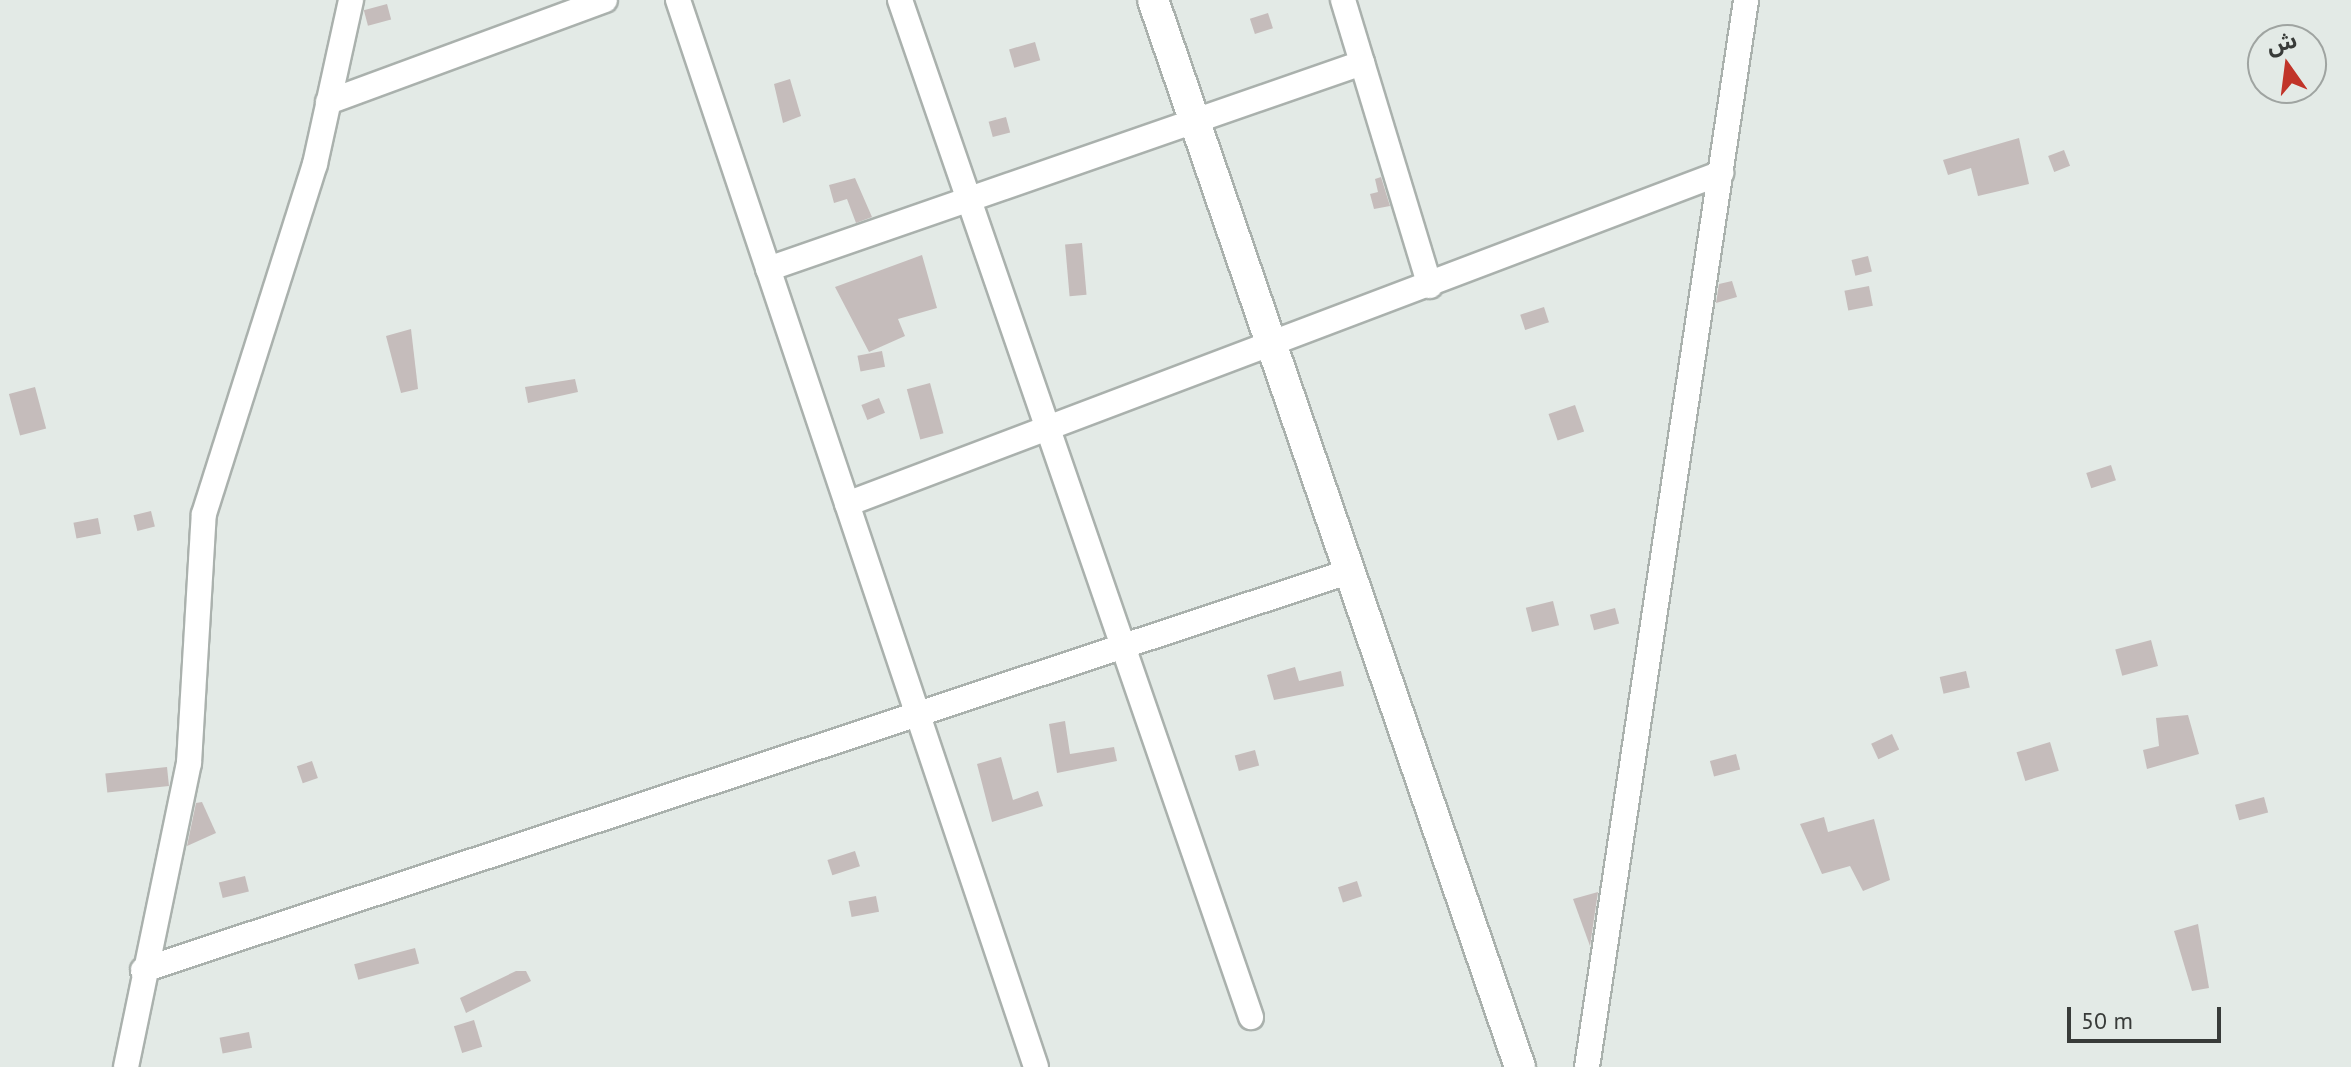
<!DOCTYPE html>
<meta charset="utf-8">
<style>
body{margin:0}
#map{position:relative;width:2351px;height:1067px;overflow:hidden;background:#e3eae6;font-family:"PT Sans","Noto Sans Arabic",sans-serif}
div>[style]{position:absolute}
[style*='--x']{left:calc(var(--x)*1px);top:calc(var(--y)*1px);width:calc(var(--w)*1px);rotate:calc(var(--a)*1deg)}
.building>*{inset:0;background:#c5bcbb;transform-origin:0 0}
.roads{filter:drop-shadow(2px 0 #aab1ad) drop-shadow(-2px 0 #aab1ad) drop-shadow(0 2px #aab1ad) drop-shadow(0 -2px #aab1ad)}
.minor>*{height:24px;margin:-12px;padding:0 12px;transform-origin:12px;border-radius:12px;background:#fff}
.tertiary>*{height:30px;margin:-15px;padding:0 15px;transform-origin:15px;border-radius:15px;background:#fff}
span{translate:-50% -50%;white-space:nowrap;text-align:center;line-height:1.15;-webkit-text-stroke:8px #e3eae6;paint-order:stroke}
.north{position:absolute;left:2247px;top:24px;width:80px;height:80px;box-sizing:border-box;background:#e3eae6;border:2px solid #9fa4a1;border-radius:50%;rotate:346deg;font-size:22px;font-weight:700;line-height:32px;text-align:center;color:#383b39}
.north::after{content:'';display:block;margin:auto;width:28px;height:36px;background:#c13429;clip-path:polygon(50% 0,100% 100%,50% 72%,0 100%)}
.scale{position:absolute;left:2067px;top:1007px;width:154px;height:36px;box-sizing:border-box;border:4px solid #383b39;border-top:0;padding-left:10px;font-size:24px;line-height:28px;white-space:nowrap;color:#383b39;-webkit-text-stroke:6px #e3eae6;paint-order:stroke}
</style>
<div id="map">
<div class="building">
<i style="left:387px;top:4px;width:16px;height:24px;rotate:75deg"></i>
<i style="left:1268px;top:13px;width:16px;height:19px;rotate:72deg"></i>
<i style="left:1035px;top:42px;width:19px;height:27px;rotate:74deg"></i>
<i style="clip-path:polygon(790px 79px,801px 116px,783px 123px,774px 84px)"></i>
<i style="left:1006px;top:117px;width:16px;height:18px;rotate:75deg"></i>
<i style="clip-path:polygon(2019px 138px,2029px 184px,1978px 196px,1971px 168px,1948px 175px,1943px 160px)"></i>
<i style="left:2064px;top:150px;width:17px;height:17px;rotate:69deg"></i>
<i style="clip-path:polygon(1381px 177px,1390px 206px,1374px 209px,1370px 194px,1378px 192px,1375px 179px)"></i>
<i style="clip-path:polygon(855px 178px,872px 217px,856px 223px,847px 199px,834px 203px,829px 185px)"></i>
<i style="left:1082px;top:243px;width:52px;height:17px;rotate:85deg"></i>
<i style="clip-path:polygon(922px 255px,937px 308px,898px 319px,905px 336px,869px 352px,835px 287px)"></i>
<i style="left:1868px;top:256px;width:16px;height:17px;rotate:76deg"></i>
<i style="clip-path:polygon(1732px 281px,1737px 297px,1716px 303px,1719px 284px)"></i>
<i style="left:1869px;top:286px;width:20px;height:25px;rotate:79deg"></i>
<i style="left:1544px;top:307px;width:16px;height:25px;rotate:72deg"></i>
<i style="clip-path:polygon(411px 329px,418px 389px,401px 393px,386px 336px)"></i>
<i style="left:882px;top:351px;width:16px;height:25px;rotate:79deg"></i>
<i style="clip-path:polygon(575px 379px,578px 392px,528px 403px,525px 387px)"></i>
<i style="left:930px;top:383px;width:52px;height:24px;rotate:75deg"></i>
<i style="left:35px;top:387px;width:43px;height:27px;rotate:75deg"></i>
<i style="left:879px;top:398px;width:16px;height:19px;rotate:68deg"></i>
<i style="left:1575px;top:405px;width:28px;height:28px;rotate:71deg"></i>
<i style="left:2111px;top:465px;width:16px;height:26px;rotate:72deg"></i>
<i style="left:151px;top:511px;width:16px;height:18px;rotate:76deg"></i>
<i style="left:98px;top:518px;width:16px;height:25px;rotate:79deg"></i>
<i style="left:1553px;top:601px;width:25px;height:28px;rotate:76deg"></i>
<i style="left:1615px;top:608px;width:16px;height:26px;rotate:75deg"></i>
<i style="left:2151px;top:640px;width:27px;height:37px;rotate:75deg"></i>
<i style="clip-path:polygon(1295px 667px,1299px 681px,1341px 671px,1344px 686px,1274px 700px,1267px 675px)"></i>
<i style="left:1966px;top:671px;width:17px;height:27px;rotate:77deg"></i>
<i style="clip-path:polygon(2188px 715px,2199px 754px,2147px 769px,2143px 750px,2159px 746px,2156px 718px)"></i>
<i style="clip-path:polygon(1065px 721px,1070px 754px,1114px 747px,1117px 761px,1057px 773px,1049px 724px)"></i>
<i style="left:1892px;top:734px;width:17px;height:23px;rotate:65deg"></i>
<i style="left:2050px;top:742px;width:30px;height:35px;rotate:73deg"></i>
<i style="left:1255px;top:750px;width:16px;height:21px;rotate:75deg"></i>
<i style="left:1736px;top:754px;width:16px;height:27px;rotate:75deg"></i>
<i style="clip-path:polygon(1001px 757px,1013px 800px,1038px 791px,1043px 806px,992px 822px,977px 764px)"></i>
<i style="left:312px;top:761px;width:18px;height:16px;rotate:71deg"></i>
<i style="left:167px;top:767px;width:19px;height:62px;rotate:84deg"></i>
<i style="left:2264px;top:797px;width:16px;height:30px;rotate:75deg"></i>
<i style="clip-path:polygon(202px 802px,216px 833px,187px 846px,196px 803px)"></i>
<i style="clip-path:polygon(1824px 817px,1828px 832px,1874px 819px,1890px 880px,1863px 891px,1850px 866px,1822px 874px,1800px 824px)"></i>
<i style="left:855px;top:851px;width:16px;height:29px;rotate:72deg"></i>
<i style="left:245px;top:876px;width:16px;height:27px;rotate:76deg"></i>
<i style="left:1357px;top:881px;width:16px;height:20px;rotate:72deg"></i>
<i style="clip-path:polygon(1598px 892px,1590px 946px,1573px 899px)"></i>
<i style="left:876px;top:896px;width:16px;height:28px;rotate:79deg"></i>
<i style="clip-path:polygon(2198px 924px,2209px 988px,2192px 991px,2174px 931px)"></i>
<i style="left:415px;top:948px;width:16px;height:63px;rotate:75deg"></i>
<i style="clip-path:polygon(516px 971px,526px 971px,531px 981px,466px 1013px,460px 998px)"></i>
<i style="left:474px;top:1020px;width:28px;height:21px;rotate:73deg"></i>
<i style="left:249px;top:1032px;width:16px;height:30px;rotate:79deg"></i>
</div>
<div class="roads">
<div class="minor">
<i style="--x:678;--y:0;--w:1125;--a:71.45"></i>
<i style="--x:900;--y:0;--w:1076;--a:70.96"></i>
<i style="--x:1343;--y:0;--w:299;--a:73.1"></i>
<i style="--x:328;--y:102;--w:295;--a:-20.2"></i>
<i style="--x:768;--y:269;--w:629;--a:-19.13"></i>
<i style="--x:847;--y:504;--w:935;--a:-20.74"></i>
<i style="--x:143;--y:970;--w:1269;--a:-18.28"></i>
<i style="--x:126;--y:1067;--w:310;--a:-78.3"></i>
<i style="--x:189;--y:763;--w:249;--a:-86.6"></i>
<i style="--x:204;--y:514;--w:367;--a:-72.4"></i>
<i style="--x:315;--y:164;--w:168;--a:-77.6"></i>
<i style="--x:1587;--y:1067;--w:1079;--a:-81.52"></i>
</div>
<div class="tertiary">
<i style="--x:1153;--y:0;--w:1128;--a:71.02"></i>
</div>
</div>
<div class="north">ش</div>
<div class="scale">50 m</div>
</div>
